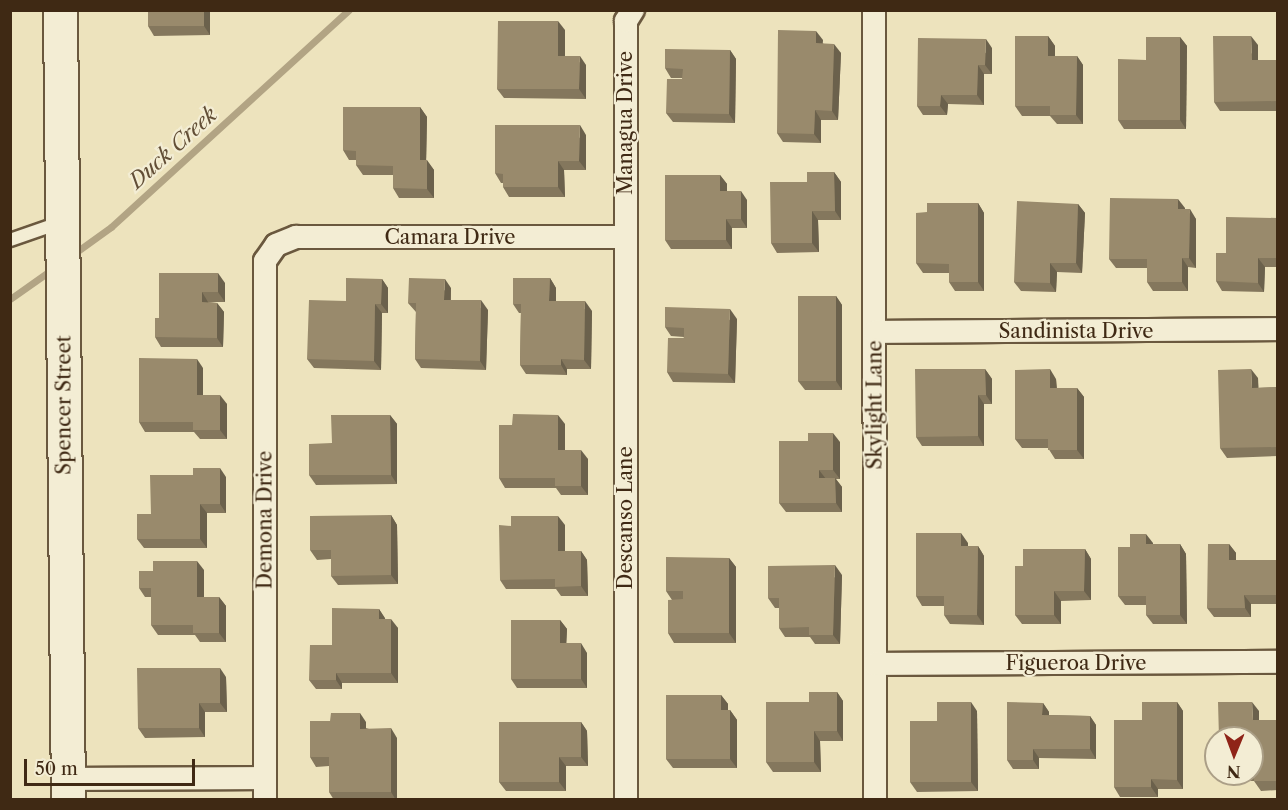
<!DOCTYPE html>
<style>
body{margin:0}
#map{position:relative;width:1288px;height:810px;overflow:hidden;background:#ede3bd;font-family:"Libre Caslon Text",serif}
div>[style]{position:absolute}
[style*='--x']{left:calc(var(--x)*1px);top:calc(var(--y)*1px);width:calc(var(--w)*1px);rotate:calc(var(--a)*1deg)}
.stream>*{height:7px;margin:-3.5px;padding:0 3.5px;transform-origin:3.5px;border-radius:3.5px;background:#b2a484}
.roads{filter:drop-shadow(2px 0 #6a583e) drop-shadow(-2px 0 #6a583e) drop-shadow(0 2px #6a583e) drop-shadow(0 -2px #6a583e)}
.lane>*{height:12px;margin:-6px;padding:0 6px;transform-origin:6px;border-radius:6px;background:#f3edd4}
.street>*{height:22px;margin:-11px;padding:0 11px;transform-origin:11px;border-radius:11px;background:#f3edd4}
.secondary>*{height:33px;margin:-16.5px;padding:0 16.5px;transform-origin:16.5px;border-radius:16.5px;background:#f3edd4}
.wall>*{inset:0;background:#84775d}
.shaded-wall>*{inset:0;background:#6b614c}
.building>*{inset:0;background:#998a6c;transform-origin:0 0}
span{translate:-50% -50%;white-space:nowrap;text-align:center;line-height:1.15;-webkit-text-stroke:4.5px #f3edd4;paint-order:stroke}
.street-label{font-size:20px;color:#3f2914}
.water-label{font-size:21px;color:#624e36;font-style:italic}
.frame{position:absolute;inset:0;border:12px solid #3f2914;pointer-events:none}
.north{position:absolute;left:1204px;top:726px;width:60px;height:60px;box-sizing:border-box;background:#f3edd4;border:2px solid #ab9f87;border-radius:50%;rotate:181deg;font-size:16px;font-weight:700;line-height:24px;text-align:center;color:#3f2914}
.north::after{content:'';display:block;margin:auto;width:21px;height:27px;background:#8f2418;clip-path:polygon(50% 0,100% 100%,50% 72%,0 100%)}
.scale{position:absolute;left:24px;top:759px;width:171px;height:27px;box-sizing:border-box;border:3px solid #3f2914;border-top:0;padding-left:8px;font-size:18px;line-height:21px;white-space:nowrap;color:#3f2914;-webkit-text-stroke:4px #f3edd4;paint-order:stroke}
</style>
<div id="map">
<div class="stream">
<i style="--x:72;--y:255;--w:48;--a:-35.7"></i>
<i style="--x:111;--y:227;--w:322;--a:-42.4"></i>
<i style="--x:10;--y:299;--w:54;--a:-35.2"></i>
</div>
<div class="roads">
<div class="lane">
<i style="--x:10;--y:240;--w:52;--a:-19.1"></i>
</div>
<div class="street">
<i style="--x:874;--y:10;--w:790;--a:89.93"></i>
<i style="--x:875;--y:332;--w:403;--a:-0.4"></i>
<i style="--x:875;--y:664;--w:403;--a:-0.3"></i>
<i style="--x:68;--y:779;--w:197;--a:-0.3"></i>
<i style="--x:265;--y:800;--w:539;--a:-90"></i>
<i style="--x:265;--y:261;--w:19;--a:-55"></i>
<i style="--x:276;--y:245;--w:22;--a:-22"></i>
<i style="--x:296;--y:237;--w:329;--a:0"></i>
<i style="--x:626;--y:800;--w:779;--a:-90"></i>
<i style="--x:626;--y:21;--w:13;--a:-58"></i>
</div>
<div class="secondary">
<i style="--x:60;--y:10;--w:790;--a:89.42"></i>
</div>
</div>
<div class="wall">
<i style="clip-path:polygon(210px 10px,210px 35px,154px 36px,148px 26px)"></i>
<i style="clip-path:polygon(565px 30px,565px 56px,586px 65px,586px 99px,504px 98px,497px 89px)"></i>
<i style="clip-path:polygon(1048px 36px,1055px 46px,1055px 56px,1077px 56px,1083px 65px,1083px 124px,1057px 124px,1050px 116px,1022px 116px,1015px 106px)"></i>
<i style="clip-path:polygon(1180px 37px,1187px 46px,1186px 129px,1124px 129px,1118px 120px,1146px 60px)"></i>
<i style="clip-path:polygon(823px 40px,822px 43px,841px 53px,838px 120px,821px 120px,821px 143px,783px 142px,777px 133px)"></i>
<i style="clip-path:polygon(1258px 45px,1258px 60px,1278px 60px,1278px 111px,1220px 111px,1214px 102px)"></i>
<i style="clip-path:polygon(992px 48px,992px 74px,984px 74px,984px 105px,948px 104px,947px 115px,923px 115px,917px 106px)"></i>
<i style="clip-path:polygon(730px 50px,736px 59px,735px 123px,673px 122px,666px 113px,683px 78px,671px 78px,665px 68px)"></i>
<i style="clip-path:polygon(420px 107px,427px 117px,426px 160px,434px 170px,434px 198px,399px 198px,393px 188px,393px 175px,363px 175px,356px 165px,356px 160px,349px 160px,343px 150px)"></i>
<i style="clip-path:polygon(586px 135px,586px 170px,564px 170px,565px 197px,509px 197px,503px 187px,503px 183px,501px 183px,495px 173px)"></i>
<i style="clip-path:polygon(834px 172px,841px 182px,841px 220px,818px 220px,819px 252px,777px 253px,771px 243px,807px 182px)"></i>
<i style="clip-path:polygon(720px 175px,727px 184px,727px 191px,747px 200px,747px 228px,732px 228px,732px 249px,671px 249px,665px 240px)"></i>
<i style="clip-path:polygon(978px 203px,984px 213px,984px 291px,955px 291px,949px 282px,949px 273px,923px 273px,916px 263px,927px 212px)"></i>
<i style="clip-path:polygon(1078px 204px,1085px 213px,1082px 273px,1057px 272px,1056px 292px,1021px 291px,1014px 282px)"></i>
<i style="clip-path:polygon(1185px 208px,1185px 209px,1196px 219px,1196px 268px,1188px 267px,1188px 291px,1153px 291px,1147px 282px,1147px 268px,1116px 268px,1109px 259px)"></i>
<i style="clip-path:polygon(1278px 218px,1278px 267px,1265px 267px,1264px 292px,1222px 291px,1216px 281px,1226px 253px)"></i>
<i style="clip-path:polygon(159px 273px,225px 283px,225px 302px,208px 302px,217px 303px,224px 312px,223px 347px,161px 347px,155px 337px,159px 318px)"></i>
<i style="clip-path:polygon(550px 278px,556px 288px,556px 301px,592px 311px,591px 369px,567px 369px,567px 375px,526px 374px,520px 365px,521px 313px,519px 313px,513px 304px)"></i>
<i style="clip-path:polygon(382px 279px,388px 288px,388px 313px,382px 313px,381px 370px,314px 368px,307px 359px)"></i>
<i style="clip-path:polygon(451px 288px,451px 300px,488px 310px,486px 370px,421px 368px,415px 359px,416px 312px,408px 303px)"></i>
<i style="clip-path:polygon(836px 296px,842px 305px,842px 390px,805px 390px,798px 381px)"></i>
<i style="clip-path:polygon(737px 319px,735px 383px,673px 382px,667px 372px,684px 337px,671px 336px,665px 327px)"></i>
<i style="clip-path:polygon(203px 368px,203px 395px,227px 404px,227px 439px,200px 439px,194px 432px,145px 432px,139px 422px)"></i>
<i style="clip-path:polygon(985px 369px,992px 379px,992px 404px,984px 404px,984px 446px,922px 446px,916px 437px)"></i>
<i style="clip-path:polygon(1258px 378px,1258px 388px,1278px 387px,1278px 456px,1227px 458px,1220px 448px)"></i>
<i style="clip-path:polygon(1056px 379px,1057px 388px,1077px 388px,1084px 397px,1084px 459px,1055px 459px,1048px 448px,1022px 448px,1015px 439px)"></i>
<i style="clip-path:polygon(390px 415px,397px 424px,397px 484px,316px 485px,309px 475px)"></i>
<i style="clip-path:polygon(565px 424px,565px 450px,588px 459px,588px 495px,561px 495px,556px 488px,505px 488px,499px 478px)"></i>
<i style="clip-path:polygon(840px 442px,840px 479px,836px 479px,842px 487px,842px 512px,786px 512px,779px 503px)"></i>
<i style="clip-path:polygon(226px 477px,226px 513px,207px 513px,207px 548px,144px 548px,137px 539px,151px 514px)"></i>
<i style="clip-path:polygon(391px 515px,397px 525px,398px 584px,338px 585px,331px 576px,331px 559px,317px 560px,310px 550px)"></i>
<i style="clip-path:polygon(565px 525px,565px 551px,581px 551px,587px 560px,588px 596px,561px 596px,556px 589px,506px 589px,500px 580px)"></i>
<i style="clip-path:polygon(968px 543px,968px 546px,978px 546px,984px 556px,984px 625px,950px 624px,944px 615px,944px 606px,922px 606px,916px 596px)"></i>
<i style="clip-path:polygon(1153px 543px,1153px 544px,1180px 544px,1186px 554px,1187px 624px,1153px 624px,1146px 615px,1146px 605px,1125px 605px,1118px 596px)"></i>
<i style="clip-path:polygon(1229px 544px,1236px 553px,1236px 560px,1278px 560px,1278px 604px,1251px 604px,1251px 617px,1214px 617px,1207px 608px)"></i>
<i style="clip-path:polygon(1085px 549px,1091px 559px,1091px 600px,1061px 601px,1061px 624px,1022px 624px,1015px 615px,1023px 566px)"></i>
<i style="clip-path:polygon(729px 558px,736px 567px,736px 643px,674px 643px,668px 633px,672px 600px,666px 591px)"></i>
<i style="clip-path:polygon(204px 570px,204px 597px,219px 597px,226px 606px,226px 642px,200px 642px,195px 635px,158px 635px,151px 625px,151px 597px,145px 597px,139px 588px)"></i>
<i style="clip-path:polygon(842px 575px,840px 644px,815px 644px,810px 637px,785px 637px,779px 628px,779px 608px,775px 608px,768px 598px)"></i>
<i style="clip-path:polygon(379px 609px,385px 619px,398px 628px,398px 683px,342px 683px,342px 689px,316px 689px,309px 680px,332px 645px)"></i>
<i style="clip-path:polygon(560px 620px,567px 629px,566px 643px,587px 653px,587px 688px,517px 688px,511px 679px)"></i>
<i style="clip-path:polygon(226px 677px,227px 712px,205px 712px,205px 737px,145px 738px,138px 728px)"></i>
<i style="clip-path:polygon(837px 692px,843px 701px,843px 741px,820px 741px,821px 772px,773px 772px,766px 762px,809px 702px)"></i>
<i style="clip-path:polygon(721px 695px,728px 704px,728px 710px,730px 710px,737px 720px,737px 768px,673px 768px,666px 759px)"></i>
<i style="clip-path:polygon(1177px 702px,1183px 711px,1183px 789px,1158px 789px,1158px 797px,1120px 797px,1114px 787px,1142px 720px)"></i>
<i style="clip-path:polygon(1043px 703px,1049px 712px,1049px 715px,1090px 716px,1096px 725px,1096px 759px,1039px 758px,1039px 769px,1013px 769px,1007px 760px)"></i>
<i style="clip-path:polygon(977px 711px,978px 791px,917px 792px,910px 782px,937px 721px)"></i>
<i style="clip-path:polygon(1259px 711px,1259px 720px,1278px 720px,1278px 790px,1261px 791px,1254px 781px,1226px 781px,1221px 774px,1252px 774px,1252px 738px)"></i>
<i style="clip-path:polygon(366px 722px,366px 728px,397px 738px,397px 800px,334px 800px,329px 792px,329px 766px,316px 767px,310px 757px)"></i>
<i style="clip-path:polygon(581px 722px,587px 731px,588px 766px,566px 766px,566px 791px,506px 791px,499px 782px)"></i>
</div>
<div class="shaded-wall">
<i style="clip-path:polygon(204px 10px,210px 10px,210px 35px,204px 26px)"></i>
<i style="clip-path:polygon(558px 21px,565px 30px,565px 65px,558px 56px)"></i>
<i style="clip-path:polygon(816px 31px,823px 40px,822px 53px,816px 43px)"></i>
<i style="clip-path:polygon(1048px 36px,1055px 46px,1055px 65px,1048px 56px)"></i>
<i style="clip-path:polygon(1251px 36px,1258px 45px,1258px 69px,1252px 60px)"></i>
<i style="clip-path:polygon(1180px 37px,1187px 46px,1186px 129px,1180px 120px)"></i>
<i style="clip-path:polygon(986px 39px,992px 48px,992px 74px,985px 65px)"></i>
<i style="clip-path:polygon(834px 44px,841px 53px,838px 120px,832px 111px)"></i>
<i style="clip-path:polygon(730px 50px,736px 59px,735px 123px,729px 114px)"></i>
<i style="clip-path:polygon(580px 56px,586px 65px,586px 99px,579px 89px)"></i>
<i style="clip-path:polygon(1077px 56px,1083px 65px,1083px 124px,1076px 115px)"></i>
<i style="clip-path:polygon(978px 65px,984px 74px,984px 105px,977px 95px)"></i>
<i style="clip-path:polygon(941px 95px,948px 104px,947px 115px,940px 106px)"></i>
<i style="clip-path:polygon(420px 107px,427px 117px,426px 169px,420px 160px)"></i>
<i style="clip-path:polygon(815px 110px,821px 120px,821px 143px,814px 134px)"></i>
<i style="clip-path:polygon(580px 125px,586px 135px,586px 170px,579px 161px)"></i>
<i style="clip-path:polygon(427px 160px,434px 170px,434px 198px,427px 189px)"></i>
<i style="clip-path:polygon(558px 161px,564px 170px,565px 197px,558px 187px)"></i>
<i style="clip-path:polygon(834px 172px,841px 182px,841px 220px,835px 211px)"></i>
<i style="clip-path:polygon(720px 175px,727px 184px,727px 200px,720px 191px)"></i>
<i style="clip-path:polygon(741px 191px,747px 200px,747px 228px,741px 219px)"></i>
<i style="clip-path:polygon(1178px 199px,1185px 208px,1185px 219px,1178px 209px)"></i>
<i style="clip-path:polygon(978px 203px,984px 213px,984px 291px,978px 282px)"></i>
<i style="clip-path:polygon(1078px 204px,1085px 213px,1082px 273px,1076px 263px)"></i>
<i style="clip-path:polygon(1190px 209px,1196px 219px,1196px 268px,1189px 258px)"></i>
<i style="clip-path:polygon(812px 211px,818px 220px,819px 252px,812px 243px)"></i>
<i style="clip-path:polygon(726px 219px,732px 228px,732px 249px,726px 240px)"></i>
<i style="clip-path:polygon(1182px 258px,1188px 267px,1188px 291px,1182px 282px)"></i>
<i style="clip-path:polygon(1258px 258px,1265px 267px,1264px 292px,1258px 283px)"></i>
<i style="clip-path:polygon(1050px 263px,1057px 272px,1056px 292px,1050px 283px)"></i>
<i style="clip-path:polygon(218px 273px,225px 283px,225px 302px,218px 292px)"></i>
<i style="clip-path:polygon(550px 278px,556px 288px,556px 310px,549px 301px)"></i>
<i style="clip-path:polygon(382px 279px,388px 288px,388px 313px,381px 304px)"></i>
<i style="clip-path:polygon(445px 279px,451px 288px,450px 309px,444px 300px)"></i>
<i style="clip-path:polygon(202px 292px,208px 302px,208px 312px,202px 302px)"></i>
<i style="clip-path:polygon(836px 296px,842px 305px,842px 390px,836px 381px)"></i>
<i style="clip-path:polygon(481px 300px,488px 310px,486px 370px,480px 361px)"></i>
<i style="clip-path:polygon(585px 301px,592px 311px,591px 369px,584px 360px)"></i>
<i style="clip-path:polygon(217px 303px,224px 312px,223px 347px,217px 338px)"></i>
<i style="clip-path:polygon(375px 304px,382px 313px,381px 370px,374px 361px)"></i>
<i style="clip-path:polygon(730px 309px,737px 319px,735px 383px,728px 374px)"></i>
<i style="clip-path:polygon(197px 359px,203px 368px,203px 404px,197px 395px)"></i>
<i style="clip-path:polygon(561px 359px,567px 369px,567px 375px,561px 365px)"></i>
<i style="clip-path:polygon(985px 369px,992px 379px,992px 404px,986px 395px)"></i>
<i style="clip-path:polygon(1050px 369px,1056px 379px,1057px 398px,1050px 388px)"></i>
<i style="clip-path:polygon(1251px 369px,1258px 378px,1259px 397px,1252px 388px)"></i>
<i style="clip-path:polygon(1077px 388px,1084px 397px,1084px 459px,1077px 450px)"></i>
<i style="clip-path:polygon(220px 395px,227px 404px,227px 439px,220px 430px)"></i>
<i style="clip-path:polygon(978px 395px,984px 404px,984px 446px,978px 436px)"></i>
<i style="clip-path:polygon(390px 415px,397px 424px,397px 484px,391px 475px)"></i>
<i style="clip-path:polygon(558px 415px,565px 424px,565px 459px,558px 450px)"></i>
<i style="clip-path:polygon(833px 433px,840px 442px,840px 479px,833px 470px)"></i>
<i style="clip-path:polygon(581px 450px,588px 459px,588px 495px,581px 486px)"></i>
<i style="clip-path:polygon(220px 468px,226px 477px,226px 513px,220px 504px)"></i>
<i style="clip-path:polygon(819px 470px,826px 479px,819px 478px)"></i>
<i style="clip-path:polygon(835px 478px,842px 487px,842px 512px,836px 503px)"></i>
<i style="clip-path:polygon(200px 504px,207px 513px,207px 548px,200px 539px)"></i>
<i style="clip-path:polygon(391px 515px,397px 525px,398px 584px,391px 575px)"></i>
<i style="clip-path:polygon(558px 516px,565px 525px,565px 560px,558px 551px)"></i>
<i style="clip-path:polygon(961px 533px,968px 543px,968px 555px,961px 546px)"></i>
<i style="clip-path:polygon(1146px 534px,1153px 543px,1153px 554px,1146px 544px)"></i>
<i style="clip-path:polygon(1180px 544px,1186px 554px,1187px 624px,1180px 615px)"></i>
<i style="clip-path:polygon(1229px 544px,1236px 553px,1236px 570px,1229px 560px)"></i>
<i style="clip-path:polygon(978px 546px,984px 556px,984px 625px,977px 615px)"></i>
<i style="clip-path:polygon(1085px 549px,1091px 559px,1091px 600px,1084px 591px)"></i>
<i style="clip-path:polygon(581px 551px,587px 560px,588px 596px,581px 586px)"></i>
<i style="clip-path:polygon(729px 558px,736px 567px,736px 643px,729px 633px)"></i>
<i style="clip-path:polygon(197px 561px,204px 570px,204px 606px,197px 597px)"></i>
<i style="clip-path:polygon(835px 565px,842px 575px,840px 644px,833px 635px)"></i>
<i style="clip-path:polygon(1054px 591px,1061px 601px,1061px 624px,1054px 615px)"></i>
<i style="clip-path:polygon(1244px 595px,1251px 604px,1251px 617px,1245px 608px)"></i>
<i style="clip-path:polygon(219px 597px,226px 606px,226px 642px,219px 633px)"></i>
<i style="clip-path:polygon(379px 609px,385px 618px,386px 628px,379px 619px)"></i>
<i style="clip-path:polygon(391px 619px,398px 628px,398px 683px,391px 673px)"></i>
<i style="clip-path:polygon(560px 620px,567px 629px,566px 653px,560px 643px)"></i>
<i style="clip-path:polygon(581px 643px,587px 653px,587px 688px,581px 679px)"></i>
<i style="clip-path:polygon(220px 668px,226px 677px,227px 712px,220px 703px)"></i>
<i style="clip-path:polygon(336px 673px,342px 683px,342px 689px,336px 680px)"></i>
<i style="clip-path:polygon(837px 692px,843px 701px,843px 741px,837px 731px)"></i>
<i style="clip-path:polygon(721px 695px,728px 704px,728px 720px,721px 710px)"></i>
<i style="clip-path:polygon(971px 702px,977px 711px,978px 791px,971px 782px)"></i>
<i style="clip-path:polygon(1177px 702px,1183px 711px,1183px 789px,1177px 780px)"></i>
<i style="clip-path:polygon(1252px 702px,1259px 711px,1259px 730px,1253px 720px)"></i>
<i style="clip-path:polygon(199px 703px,205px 712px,205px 737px,199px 728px)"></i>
<i style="clip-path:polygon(1043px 703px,1049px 712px,1049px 724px,1042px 715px)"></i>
<i style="clip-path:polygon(730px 710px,737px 720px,737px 768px,730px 759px)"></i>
<i style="clip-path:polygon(360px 713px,366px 722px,366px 738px,360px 729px)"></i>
<i style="clip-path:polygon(1090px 716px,1096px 725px,1096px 759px,1090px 749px)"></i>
<i style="clip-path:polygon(581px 722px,587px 731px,588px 766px,581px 757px)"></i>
<i style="clip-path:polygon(391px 728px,397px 738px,397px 800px,396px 800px,391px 792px)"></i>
<i style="clip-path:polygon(814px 731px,820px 741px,821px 772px,814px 762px)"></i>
<i style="clip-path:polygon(1033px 749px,1039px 758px,1039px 769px,1033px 760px)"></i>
<i style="clip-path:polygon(559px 757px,566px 766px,566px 791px,559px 782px)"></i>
<i style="clip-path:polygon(1151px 779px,1158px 789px,1158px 797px,1151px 787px)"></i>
</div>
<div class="building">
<i style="left:148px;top:10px;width:56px;height:16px"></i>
<i style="clip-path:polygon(498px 21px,558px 21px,558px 56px,580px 56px,579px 89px,497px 89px)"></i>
<i style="clip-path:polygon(778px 30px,816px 31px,816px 43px,834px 44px,832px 111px,815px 110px,814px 134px,777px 133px)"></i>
<i style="clip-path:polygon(1015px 36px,1048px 36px,1048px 56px,1077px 56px,1076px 115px,1050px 115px,1050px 106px,1015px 106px)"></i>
<i style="clip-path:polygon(1213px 36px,1251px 36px,1252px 60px,1278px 60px,1278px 101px,1214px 102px)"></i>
<i style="clip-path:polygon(1146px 37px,1180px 37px,1180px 120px,1118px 120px,1118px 59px,1146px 60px)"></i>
<i style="clip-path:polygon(918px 38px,986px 39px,985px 65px,978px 65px,977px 95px,941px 95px,940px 106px,917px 106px)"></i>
<i style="clip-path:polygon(665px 49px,730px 50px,729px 114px,666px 113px,667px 79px,682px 79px,683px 69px,665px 68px)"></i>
<i style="clip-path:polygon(343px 107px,420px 107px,420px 160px,427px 160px,427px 189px,393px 188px,393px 166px,356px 165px,356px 151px,343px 150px)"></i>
<i style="clip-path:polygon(495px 125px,580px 125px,579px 161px,558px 161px,558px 187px,503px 187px,503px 174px,495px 173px)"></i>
<i style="clip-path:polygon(807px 172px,834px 172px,835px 211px,812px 211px,812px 243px,771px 243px,770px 182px,807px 182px)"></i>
<i style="clip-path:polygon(665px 175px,720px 175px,720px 191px,741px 191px,741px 219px,726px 219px,726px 240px,665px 240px)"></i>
<i style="clip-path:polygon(1110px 198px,1178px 199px,1178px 209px,1190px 209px,1189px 258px,1182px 258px,1182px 282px,1147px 282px,1147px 259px,1109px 259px)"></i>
<i style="clip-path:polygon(1017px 201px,1078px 204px,1076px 263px,1050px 263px,1050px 283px,1014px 282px)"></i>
<i style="clip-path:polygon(927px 203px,978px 203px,978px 282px,949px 282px,949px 264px,916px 263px,916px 213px,927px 212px)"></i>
<i style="clip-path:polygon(1226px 217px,1278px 218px,1278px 258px,1258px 258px,1258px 283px,1216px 281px,1216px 253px,1226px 253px)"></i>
<i style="clip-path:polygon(159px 273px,218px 273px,218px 292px,202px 292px,202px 302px,217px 303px,217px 338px,155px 337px,155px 318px,159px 318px)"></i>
<i style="clip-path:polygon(346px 278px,382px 279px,381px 304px,375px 304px,374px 361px,307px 359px,309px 300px,346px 301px)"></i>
<i style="clip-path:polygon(409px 278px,445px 279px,444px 300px,481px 300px,480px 361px,415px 359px,416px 303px,408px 303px)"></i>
<i style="clip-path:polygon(513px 278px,550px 278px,549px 301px,585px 301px,584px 360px,561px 359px,561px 365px,520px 365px,521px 304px,513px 304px)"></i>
<i style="left:798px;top:296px;width:38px;height:85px"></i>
<i style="clip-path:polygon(665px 307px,730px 309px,728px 374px,667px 372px,668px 338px,684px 338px,684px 328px,665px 327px)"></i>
<i style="clip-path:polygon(139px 358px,197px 359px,197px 395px,220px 395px,220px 430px,193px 430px,193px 422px,139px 422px)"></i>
<i style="clip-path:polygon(915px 369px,985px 369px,986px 395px,978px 395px,978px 436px,916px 437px)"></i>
<i style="clip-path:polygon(1050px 369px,1050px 388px,1077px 388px,1077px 450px,1048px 450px,1048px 439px,1015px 439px,1015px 370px)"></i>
<i style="clip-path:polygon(1251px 369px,1252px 388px,1278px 387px,1278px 447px,1220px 448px,1218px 370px)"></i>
<i style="clip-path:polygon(513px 414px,558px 415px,558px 450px,581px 450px,581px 486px,555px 486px,555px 478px,499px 478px,499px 425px,512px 425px)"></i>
<i style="clip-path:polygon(331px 415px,390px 415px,391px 475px,309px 475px,309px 444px,332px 443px)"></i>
<i style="clip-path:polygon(808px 433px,833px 433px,833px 470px,819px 470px,819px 478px,835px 478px,836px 503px,779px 503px,779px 441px,808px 441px)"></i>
<i style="clip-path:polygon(193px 468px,220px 468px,220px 504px,200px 504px,200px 539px,137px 539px,137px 514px,151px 514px,150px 475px,193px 475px)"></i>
<i style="clip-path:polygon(391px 515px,391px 575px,331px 576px,331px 550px,310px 550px,310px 516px)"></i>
<i style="clip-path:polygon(511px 516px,558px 516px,558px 551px,581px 551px,581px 586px,555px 587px,555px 579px,500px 580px,499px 525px,511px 526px)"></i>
<i style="clip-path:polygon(916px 533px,961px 533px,961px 546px,978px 546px,977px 615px,944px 615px,944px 596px,916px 596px)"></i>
<i style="clip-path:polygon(1130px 534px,1146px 534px,1146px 544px,1180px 544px,1180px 615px,1146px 615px,1146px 596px,1118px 596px,1118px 547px,1130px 547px)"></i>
<i style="clip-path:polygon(1208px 544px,1229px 544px,1229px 560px,1278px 560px,1278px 595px,1244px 595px,1245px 608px,1207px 608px)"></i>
<i style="clip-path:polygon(1023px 549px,1085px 549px,1084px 591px,1054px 591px,1054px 615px,1015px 615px,1015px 566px,1023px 566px)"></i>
<i style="clip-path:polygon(666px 557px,729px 558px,729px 633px,668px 633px,668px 600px,683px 599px,683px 591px,666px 591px)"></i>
<i style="clip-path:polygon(153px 561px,197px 561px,197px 597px,219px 597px,219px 633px,193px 633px,193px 625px,151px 625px,151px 588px,139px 588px,139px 571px,153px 571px)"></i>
<i style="clip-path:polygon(835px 565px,833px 635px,809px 635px,809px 627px,779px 628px,779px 598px,768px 598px,768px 566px)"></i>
<i style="clip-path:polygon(332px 608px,379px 609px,379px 619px,391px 619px,391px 673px,336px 673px,336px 680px,309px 680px,310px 645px,332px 645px)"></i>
<i style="clip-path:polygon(511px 620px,560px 620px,560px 643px,581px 643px,581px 679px,511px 679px)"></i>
<i style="clip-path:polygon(137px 668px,220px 668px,220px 703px,199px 703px,199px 728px,138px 728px)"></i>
<i style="clip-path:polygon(809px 692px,837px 692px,837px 731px,814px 731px,814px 762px,766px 762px,766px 702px,809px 702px)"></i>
<i style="clip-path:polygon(666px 695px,721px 695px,721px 710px,730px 710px,730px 759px,666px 759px)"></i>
<i style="clip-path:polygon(937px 702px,971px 702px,971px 782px,910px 782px,910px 721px,937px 721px)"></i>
<i style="clip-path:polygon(1007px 702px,1043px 703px,1042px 715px,1090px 716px,1090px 749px,1033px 749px,1033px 760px,1007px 760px)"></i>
<i style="clip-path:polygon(1142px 702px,1177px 702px,1177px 780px,1151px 779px,1151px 787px,1114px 787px,1114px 720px,1142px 720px)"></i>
<i style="clip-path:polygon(1218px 702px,1252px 702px,1253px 720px,1278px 720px,1278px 781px,1254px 781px,1254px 771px,1252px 771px,1252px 738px,1219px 738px)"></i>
<i style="clip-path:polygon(331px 713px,360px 713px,360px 729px,391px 728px,391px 792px,329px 792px,329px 757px,310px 757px,310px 721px,330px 721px)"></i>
<i style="clip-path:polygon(499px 722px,581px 722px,581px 757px,559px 757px,559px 782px,499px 782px)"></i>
</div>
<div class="street-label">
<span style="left:625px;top:123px;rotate:-90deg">Managua Drive</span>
<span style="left:450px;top:237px">Camara Drive</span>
<span style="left:1076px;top:331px">Sandinista Drive</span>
<span style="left:64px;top:405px;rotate:-90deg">Spencer Street</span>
<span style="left:875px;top:405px;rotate:-90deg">Skylight Lane</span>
<span style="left:625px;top:518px;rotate:-90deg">Descanso Lane</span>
<span style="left:265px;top:520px;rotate:-90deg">Demona Drive</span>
<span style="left:1076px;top:663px">Figueroa Drive</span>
</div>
<div class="water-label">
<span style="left:173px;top:148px;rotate:-42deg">Duck Creek</span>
</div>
<div class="frame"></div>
<div class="north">N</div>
<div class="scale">50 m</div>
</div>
